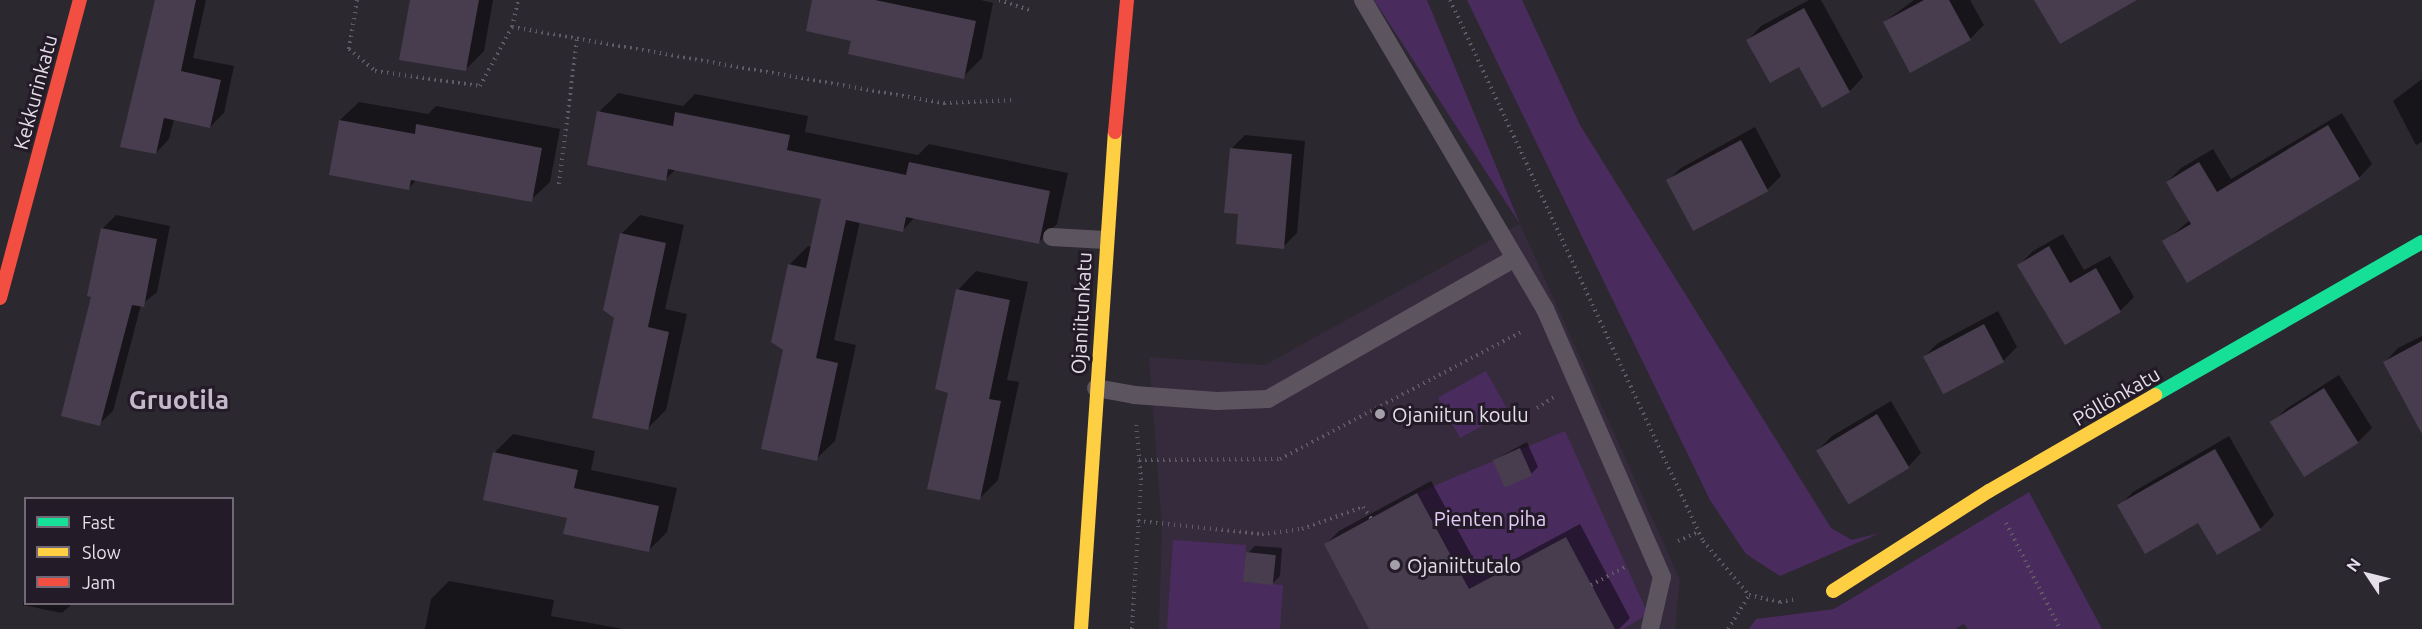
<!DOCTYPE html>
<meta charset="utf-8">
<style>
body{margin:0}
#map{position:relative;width:2422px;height:629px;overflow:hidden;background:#2c282f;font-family:Ubuntu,sans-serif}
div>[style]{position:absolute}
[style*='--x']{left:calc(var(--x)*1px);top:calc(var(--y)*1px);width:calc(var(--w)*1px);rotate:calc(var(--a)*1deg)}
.built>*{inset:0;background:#362b3d}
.green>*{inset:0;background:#4a2b5e;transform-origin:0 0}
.shadow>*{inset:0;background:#0007}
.building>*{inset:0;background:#473d4e;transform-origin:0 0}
.path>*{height:4px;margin-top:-2px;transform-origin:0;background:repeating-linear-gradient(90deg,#605b64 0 1.5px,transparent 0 6px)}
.lane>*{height:18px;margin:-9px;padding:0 9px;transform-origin:9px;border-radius:9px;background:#5c5560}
.fast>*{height:14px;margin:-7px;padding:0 7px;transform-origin:7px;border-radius:7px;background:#16e098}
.slow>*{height:14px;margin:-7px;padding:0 7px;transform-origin:7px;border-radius:7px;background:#ffcf43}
.jam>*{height:14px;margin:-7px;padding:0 7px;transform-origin:7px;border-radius:7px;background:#f24e42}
.dots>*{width:16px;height:16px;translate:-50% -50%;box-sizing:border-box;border:3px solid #231b28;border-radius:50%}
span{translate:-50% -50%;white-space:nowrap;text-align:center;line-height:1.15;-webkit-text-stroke:6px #231b28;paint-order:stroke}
.street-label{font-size:20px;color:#e5dfe9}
.poi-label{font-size:20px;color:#e5dfe9}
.left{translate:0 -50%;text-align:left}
.park-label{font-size:20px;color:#e6cdf8}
.district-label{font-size:26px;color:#c4b9cb;font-weight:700}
.legend{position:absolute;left:24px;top:497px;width:210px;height:108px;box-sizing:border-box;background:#231b28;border:2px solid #716975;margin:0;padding:8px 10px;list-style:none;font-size:18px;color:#e5dfe9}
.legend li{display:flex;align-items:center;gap:12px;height:30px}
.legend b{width:30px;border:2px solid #716975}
.north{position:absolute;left:2338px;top:545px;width:60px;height:60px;-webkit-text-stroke:4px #231b28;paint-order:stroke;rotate:305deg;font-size:16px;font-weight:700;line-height:24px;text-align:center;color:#e5dfe9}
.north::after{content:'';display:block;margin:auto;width:21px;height:27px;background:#e5dfe9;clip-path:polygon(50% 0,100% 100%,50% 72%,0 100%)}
</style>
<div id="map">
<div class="built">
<i style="clip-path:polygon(1520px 224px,1680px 580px,1675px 629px,1159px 629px,1162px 526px,1149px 357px,1265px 365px)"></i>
</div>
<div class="green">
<i style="clip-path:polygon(1374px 0,1427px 0,1520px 224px)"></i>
<i style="clip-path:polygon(1467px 0,1522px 0,1580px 125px,1831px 528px,1852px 540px,1880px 533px,1780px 576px,1746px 554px,1710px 500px)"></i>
<i style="left:1486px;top:371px;width:46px;height:55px;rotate:61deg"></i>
<i style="clip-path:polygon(1565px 431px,1648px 614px,1623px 629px,1615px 629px,1566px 537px,1469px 589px,1417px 493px)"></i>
<i style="clip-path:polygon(2029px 492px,2102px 629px,1968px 629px,1964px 624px,1955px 629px,1749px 629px,1756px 619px,1834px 609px)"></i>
<i style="clip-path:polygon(1173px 540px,1246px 545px,1244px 582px,1283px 585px,1280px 629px,1167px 629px)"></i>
</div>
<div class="shadow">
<i style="clip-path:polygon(155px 0,206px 0,193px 58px,234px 66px,224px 113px,210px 127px,174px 119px,169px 139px,156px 153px)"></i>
<i style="clip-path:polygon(411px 0,493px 0,484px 51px,465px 70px)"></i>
<i style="clip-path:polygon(814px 0,981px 0,993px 3px,982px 58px,963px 77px)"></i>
<i style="clip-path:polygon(1809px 0,1821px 0,1863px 77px,1850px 91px,1822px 106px,1800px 65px,1748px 40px,1761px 26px)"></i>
<i style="clip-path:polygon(1914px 0,1970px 0,1984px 25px,1970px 39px,1884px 22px)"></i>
<i style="clip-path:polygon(2422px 79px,2422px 142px,2416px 145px,2393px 101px)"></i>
<i style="clip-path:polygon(618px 93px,683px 106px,695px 94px,808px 116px,805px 132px,918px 155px,929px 144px,1068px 173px,1057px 224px,1038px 243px,915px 217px,903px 230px,860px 221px,834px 340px,856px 345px,835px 441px,816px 459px,784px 349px,789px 265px,808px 246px,812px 247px,822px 197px,676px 169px,666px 179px,599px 112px)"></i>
<i style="clip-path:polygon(359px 102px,428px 114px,436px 106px,560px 129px,550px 182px,531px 200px,417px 179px,409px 188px,340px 120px)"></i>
<i style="clip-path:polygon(2342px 113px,2372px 164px,2359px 178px,2164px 242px,2190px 220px,2167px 182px,2181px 168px,2213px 149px,2231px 179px)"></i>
<i style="clip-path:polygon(1755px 127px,1781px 176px,1767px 190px,1694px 230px,1667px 181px,1681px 168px)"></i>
<i style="clip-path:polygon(1245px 135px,1305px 141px,1297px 233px,1283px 247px,1240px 213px,1231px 149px)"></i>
<i style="clip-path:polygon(116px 215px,170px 226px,157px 292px,141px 305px,113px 411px,99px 424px,93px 296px,102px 229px)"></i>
<i style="clip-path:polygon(640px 215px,684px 225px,665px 309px,687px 314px,666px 410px,648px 428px,615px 317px,621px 234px)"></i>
<i style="clip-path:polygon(2063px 234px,2084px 270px,2110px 256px,2134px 297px,2120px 311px,2065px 343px,2019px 265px,2033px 251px)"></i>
<i style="clip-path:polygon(976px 271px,1028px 282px,1007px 380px,1019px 382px,998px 480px,979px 499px,958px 290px)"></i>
<i style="clip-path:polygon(1998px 311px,2017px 347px,2003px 361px,1925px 356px,1938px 343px)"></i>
<i style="clip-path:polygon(2422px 336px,2422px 431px,2385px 362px,2398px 348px)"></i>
<i style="clip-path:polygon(2339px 375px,2372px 428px,2358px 442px,2305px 475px,2272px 423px,2286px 409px)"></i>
<i style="clip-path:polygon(1891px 401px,1921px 453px,1908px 467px,1818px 450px,1832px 436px)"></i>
<i style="clip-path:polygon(513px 434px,595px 451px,591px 470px,677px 488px,667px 532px,648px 551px,568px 517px,495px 452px)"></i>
<i style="clip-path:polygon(2229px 436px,2274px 515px,2261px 528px,2217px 553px,2199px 521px,2119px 506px,2133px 492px)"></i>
<i style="clip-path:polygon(1527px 442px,1538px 467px,1531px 474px,1494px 460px)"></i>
<i style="clip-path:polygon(1431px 481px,1483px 576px,1580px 524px,1630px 618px,1619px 629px,1371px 629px,1325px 545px,1339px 531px)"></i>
<i style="clip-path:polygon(1255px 546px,1282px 548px,1280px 576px,1273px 583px,1248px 553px)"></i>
<i style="clip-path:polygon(449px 581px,554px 600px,551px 616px,623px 629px,425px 629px,431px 599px)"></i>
<i style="clip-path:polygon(26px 591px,26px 604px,72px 604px,62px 613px,23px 605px)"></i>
</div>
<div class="building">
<i style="clip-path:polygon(155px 0,196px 0,181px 71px,221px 80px,210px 128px,164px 118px,156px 154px,120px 147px)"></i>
<i style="clip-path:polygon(410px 0,479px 0,466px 71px,399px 60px)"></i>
<i style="clip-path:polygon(812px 0,875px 0,976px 21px,964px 79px,848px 54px,851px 41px,806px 31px)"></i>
<i style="clip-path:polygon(1924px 0,1949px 0,1971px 40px,1910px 73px,1883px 22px)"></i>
<i style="clip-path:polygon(2034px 0,2137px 0,2060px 44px)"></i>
<i style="clip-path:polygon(1804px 8px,1850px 92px,1822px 108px,1799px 67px,1770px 83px,1746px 40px)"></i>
<i style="clip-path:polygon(597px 111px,673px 126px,675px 112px,790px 135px,787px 150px,906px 175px,909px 162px,1050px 191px,1039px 244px,906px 217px,903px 232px,846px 220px,816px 358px,838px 363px,817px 461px,761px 449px,783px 350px,771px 342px,788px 264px,806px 268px,821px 199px,668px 169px,666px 181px,587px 165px)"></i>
<i style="clip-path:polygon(339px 120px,415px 134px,416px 124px,542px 148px,532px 202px,411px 180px,409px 190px,329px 175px)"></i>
<i style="clip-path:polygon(2328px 125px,2360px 179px,2187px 283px,2162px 241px,2191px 224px,2166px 182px,2199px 162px,2217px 192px)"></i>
<i style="left:1741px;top:140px;width:58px;height:85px;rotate:62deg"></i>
<i style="clip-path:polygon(1230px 148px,1292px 154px,1284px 249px,1236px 244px,1238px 214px,1224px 213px)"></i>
<i style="clip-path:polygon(101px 228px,157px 239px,144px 307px,132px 305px,100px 426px,61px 416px,91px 297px,87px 296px)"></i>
<i style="clip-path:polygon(620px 233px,666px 243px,648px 327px,669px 332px,648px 430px,592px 418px,614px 318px,603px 310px)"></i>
<i style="clip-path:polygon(2049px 246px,2070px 283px,2096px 268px,2121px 312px,2065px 345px,2017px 265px)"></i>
<i style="clip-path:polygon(956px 289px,1010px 300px,989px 399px,1001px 401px,980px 500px,927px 489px,948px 393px,935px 389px)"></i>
<i style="left:1984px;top:324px;width:43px;height:69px;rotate:62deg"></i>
<i style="clip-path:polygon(2422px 341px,2422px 434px,2383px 362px)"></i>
<i style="left:2324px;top:388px;width:65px;height:64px;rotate:58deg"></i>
<i style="left:1877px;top:414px;width:63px;height:71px;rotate:59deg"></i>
<i style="left:1520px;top:448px;width:30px;height:30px;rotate:66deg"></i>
<i style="clip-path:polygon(2215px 449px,2261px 530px,2217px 555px,2198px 523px,2145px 554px,2117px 505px)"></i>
<i style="clip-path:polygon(493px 452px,578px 470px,574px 488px,659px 506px,649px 552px,563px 534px,567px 518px,483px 500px)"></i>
<i style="clip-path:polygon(1417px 493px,1469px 589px,1566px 537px,1615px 629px,1369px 629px,1324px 544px)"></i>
<i style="left:1246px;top:552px;width:30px;height:30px;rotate:6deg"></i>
</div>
<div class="path">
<i style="--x:357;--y:0;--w:50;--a:99.3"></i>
<i style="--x:349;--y:49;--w:34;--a:40"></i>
<i style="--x:375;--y:71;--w:106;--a:8.1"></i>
<i style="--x:480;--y:86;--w:67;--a:-61.5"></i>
<i style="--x:512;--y:27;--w:439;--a:10"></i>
<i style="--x:944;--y:103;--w:70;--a:-2.5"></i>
<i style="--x:999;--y:0;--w:32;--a:18"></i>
<i style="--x:1450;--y:0;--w:597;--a:64.94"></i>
<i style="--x:1703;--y:541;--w:71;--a:49.6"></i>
<i style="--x:1749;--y:595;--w:32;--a:13"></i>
<i style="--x:1780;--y:602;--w:17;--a:-10"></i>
<i style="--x:512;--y:27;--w:28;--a:-77"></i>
<i style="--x:559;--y:184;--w:146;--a:-82.9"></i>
<i style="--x:1537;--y:408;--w:20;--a:-33"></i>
<i style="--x:1139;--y:460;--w:141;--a:-0.4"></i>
<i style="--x:1280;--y:459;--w:275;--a:-27.8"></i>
<i style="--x:1138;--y:521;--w:125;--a:6"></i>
<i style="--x:1262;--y:534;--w:40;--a:-7.1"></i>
<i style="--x:1302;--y:529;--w:65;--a:-19.8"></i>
<i style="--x:1363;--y:507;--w:14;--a:54"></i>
<i style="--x:2006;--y:523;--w:119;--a:63"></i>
<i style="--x:1678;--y:541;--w:22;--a:-24"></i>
<i style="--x:1591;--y:585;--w:38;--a:-28"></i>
<i style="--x:1132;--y:629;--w:149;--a:-86.5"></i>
<i style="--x:1141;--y:480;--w:57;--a:-95"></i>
<i style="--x:1728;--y:629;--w:40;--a:-58"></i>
</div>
<div class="lane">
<i style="--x:1363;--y:0;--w:359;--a:59.5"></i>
<i style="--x:1545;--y:309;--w:292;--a:66.4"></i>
<i style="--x:1662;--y:577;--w:53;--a:103"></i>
<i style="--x:1052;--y:237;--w:53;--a:3.2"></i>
<i style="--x:1096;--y:388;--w:39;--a:10"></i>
<i style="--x:1134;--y:395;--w:83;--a:4.1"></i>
<i style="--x:1217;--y:401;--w:51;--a:-2.2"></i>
<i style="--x:1268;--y:399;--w:284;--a:-29.7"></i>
</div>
<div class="fast">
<i style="--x:2155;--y:395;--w:308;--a:-29.8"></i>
</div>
<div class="slow">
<i style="--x:1833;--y:591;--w:185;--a:-32.7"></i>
<i style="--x:1989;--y:491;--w:192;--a:-30"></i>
<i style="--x:1081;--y:629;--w:498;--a:-86.1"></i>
</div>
<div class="jam">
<i style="--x:1115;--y:132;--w:133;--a:-84.8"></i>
<i style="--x:0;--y:298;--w:309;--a:-75"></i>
</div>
<div class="dots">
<i style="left:1380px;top:414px;background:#a49fa8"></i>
<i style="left:1395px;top:565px;background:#a49fa8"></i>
</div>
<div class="street-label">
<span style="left:35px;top:92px;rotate:-75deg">Kekkurinkatu</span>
<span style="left:1081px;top:313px;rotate:-87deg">Ojaniitunkatu</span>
<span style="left:2116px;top:396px;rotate:-30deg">Pöllönkatu</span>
</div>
<div class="poi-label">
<span class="left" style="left:1392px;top:414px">Ojaniitun koulu</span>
<span class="left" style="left:1407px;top:565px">Ojaniittutalo</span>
</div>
<div class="park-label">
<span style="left:1490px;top:518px">Pienten piha</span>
</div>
<div class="district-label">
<span style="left:179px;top:400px">Gruotila</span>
</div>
<ul class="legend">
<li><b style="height:8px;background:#16e098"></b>Fast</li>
<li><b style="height:8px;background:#ffcf43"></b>Slow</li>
<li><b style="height:8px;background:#f24e42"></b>Jam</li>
</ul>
<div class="north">N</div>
</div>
